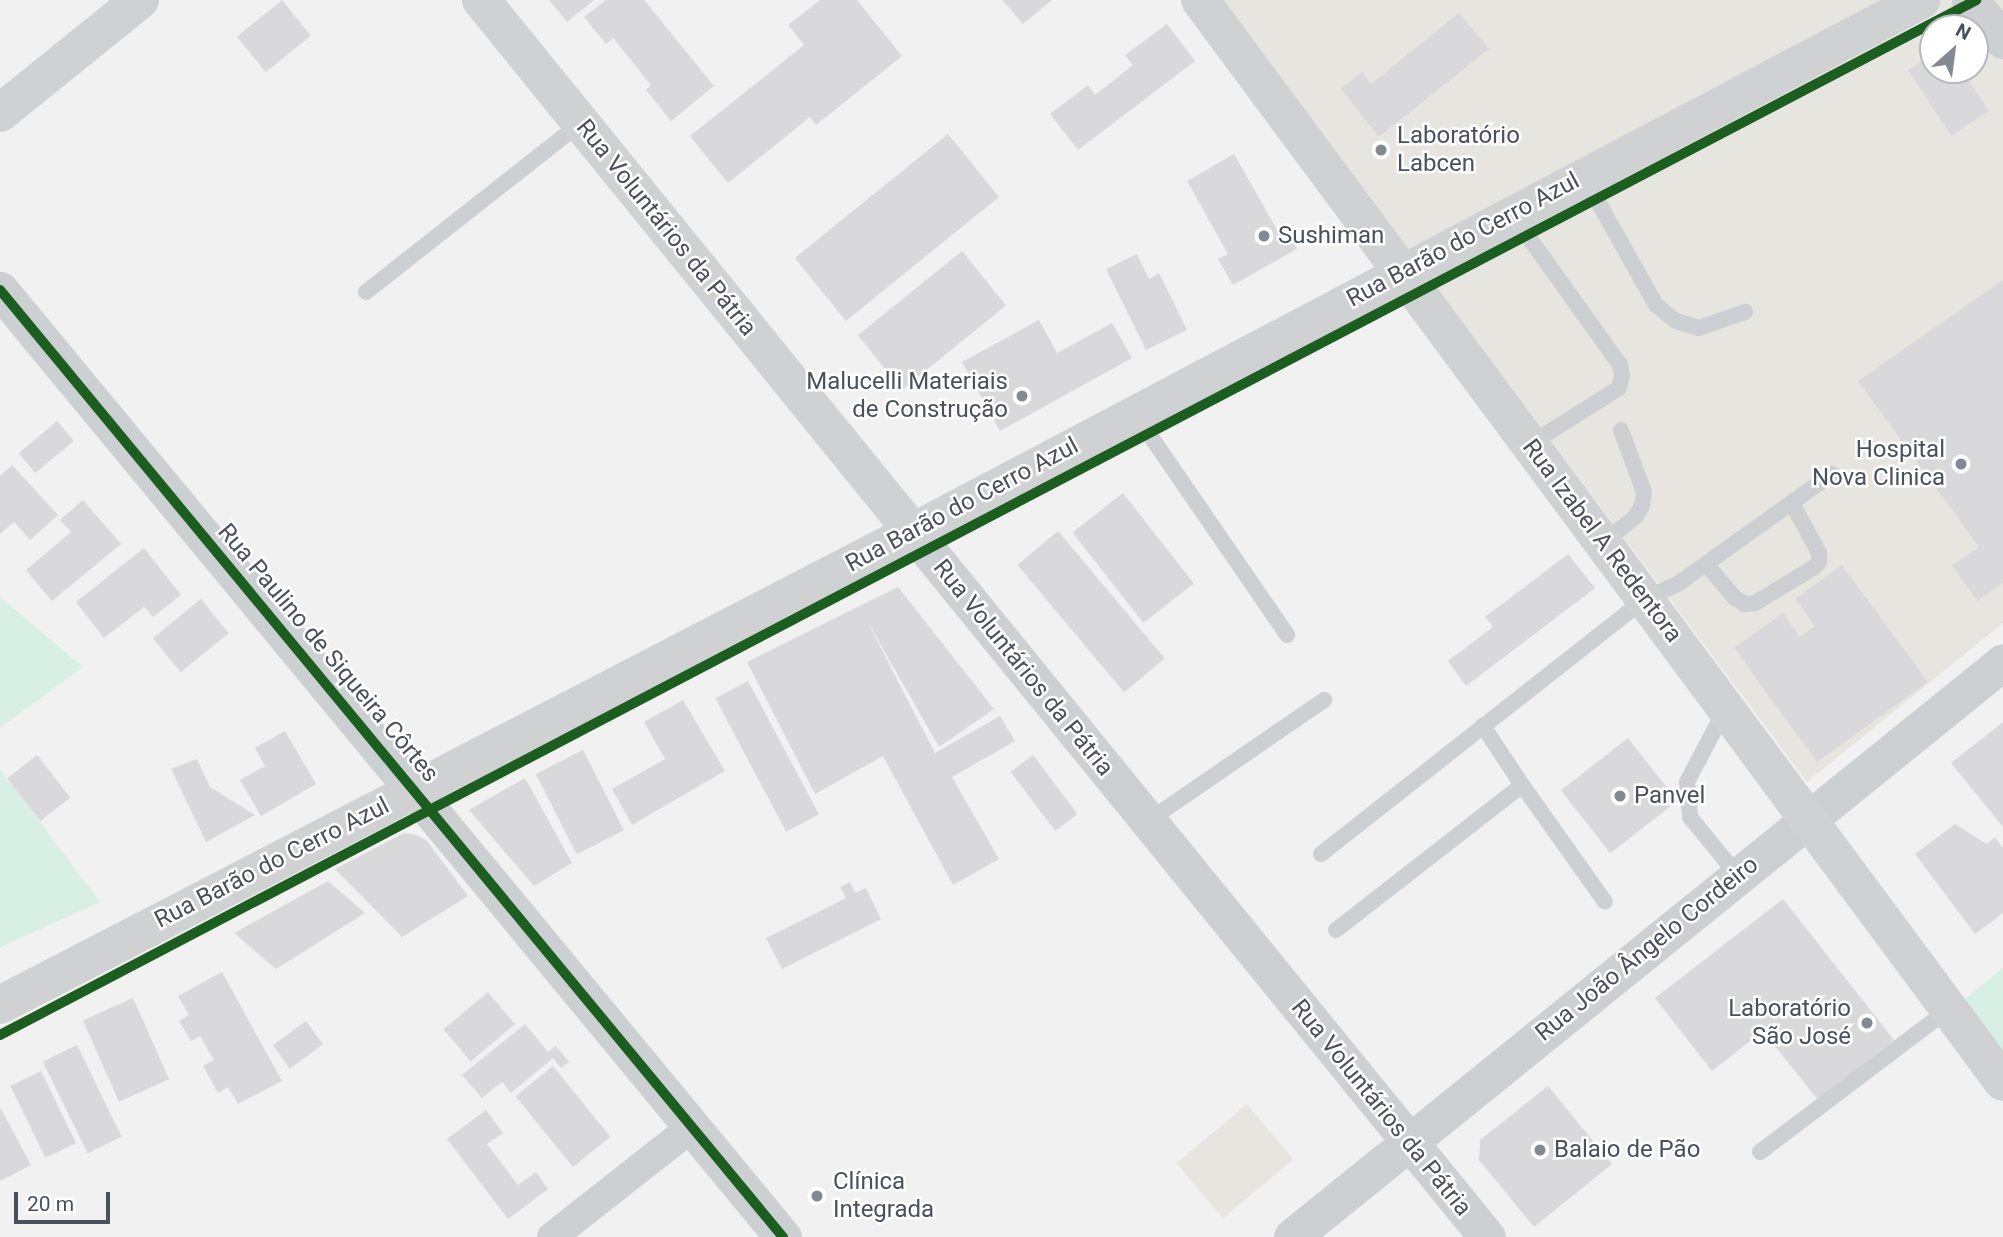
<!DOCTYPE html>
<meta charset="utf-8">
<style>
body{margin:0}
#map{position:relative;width:2003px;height:1237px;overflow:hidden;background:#f2f1f1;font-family:Roboto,sans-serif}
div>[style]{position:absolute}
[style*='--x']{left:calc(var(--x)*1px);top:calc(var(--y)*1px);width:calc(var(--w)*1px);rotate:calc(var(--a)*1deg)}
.commercial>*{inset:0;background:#e6e5e0;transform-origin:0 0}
.green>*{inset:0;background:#d7efe4}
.building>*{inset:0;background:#d9d9db;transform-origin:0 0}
.service>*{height:16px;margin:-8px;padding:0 8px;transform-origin:8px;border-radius:8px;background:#cdd0d2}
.minor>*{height:30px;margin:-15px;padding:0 15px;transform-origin:15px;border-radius:15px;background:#cdd0d2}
.tertiary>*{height:37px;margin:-18.5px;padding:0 18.5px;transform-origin:18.5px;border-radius:18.5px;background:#cdd0d2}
.secondary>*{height:38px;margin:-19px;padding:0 19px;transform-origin:19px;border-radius:19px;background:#cfd1d3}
.cycleway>*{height:10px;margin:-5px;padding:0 5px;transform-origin:5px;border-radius:5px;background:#1b5e20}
.dots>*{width:19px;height:19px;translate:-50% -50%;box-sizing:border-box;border:4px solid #fff;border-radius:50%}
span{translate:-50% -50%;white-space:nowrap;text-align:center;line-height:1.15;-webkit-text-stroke:5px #fff;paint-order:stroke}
.poi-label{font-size:24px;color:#49515d}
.left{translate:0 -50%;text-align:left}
.right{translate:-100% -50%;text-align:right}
.street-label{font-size:24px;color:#49515d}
.north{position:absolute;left:1919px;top:14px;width:70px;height:70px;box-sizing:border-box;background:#fff;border:2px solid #b6b9be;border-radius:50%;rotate:28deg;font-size:19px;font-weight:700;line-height:28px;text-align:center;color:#49515d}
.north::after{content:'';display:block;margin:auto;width:24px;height:32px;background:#848991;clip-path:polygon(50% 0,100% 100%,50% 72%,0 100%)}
.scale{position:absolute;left:14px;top:1192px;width:96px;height:32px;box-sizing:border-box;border:4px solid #49515d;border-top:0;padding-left:9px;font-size:21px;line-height:24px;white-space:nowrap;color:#49515d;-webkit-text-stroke:5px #fff;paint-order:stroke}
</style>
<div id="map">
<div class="commercial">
<i style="clip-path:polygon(evenodd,1221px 0,2003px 0,2003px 623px,1807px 782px,1221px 0,1933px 28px,1975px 28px,1975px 70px,1933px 70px,1933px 28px)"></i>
<i style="left:1247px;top:1104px;width:72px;height:92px;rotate:50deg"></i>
</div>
<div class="green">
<i style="clip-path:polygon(0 597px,83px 667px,0 728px)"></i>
<i style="clip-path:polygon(0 769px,100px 902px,0 947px)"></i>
<i style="clip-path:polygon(2003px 968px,2003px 1052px,1964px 1000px)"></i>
</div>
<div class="building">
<i style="left:282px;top:0;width:46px;height:58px;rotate:51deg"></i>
<i style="clip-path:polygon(549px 0,594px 0,567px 22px)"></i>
<i style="clip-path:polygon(606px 0,644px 0,714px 86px,671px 121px,646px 90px,651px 85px,613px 38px,606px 44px,584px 17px)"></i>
<i style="clip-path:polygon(820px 0,857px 0,902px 56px,816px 125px,810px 117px,728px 183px,690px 136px,804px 45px,788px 25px)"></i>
<i style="clip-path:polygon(1002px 0,1052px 0,1023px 24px)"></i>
<i style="clip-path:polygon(1459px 13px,1489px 49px,1379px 137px,1341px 89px,1362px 72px,1371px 84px)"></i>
<i style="clip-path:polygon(1167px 24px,1195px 61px,1078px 150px,1050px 114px,1088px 85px,1095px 95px,1133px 65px,1125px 55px)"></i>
<i style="clip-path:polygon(1933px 54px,1933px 70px,1962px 70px,1989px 111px,1951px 136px,1908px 70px)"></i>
<i style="left:948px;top:134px;width:81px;height:197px;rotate:51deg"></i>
<i style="clip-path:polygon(1234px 154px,1279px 233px,1286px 229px,1297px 249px,1233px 285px,1218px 259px,1228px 254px,1187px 181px)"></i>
<i style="left:962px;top:251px;width:70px;height:134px;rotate:51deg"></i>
<i style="clip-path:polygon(1137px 254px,1149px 279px,1159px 273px,1187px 330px,1146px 350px,1106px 269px)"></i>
<i style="clip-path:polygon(2003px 280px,2003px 583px,1978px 601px,1952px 566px,1979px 547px,1858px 381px)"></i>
<i style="clip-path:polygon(1039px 320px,1057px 353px,1112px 323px,1132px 358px,1000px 431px,962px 362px)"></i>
<i style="left:57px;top:421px;width:26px;height:50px;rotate:50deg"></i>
<i style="clip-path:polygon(12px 465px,58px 515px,30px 540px,14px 522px,0 534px,0 476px)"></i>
<i style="left:1123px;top:493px;width:115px;height:64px;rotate:52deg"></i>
<i style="clip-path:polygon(83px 500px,121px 544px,52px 601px,26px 570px,71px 532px,60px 520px)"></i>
<i style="left:1058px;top:531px;width:166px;height:53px;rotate:50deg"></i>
<i style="clip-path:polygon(144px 548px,181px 595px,153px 617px,144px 607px,104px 638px,76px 602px)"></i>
<i style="clip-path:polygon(1568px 554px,1595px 588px,1466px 686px,1448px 661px,1493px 627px,1485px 617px)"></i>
<i style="clip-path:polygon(1842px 565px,1928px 682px,1817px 762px,1734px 648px,1783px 613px,1800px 637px,1815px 626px,1795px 599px)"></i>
<i style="clip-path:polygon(898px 587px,994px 709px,939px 747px,867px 621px,935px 753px,1000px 716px,1015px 741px,952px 777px,999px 859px,953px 885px,883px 756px,815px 794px,747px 662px)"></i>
<i style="left:201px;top:599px;width:44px;height:62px;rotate:51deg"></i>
<i style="left:748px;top:681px;width:151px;height:37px;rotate:62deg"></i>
<i style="clip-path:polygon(683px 700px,725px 771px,632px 825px,612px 789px,665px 759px,644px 722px)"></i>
<i style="clip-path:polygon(2003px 722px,2003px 827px,1951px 763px)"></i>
<i style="clip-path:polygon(285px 731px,316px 784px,261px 816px,240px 780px,265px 766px,255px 748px)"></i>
<i style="left:1628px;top:738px;width:80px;height:85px;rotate:52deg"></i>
<i style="left:583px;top:750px;width:90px;height:53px;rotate:63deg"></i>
<i style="left:37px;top:755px;width:54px;height:38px;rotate:52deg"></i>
<i style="left:1033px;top:755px;width:74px;height:28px;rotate:53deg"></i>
<i style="clip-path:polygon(197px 759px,210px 787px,255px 815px,206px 842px,171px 769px)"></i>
<i style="clip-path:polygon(525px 778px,572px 863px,534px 886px,469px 810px)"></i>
<i style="clip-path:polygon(1955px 824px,1987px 844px,1995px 837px,2003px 848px,2003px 913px,1975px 934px,1915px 854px)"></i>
<i style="clip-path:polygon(404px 833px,417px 835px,427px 841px,468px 896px,402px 937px,335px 869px)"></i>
<i style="clip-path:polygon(328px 881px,365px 913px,276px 969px,234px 933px)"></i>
<i style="clip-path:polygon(850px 882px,855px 893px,866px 888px,881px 919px,782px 969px,766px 938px,846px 898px,840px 887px)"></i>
<i style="clip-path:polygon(1783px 899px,1894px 1040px,1818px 1100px,1763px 1031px,1712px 1071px,1655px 998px)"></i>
<i style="clip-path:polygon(222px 972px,282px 1081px,238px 1104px,228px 1087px,218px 1093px,203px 1066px,214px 1060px,200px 1036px,191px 1041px,179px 1021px,189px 1015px,178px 996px)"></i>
<i style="left:488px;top:992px;width:42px;height:58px;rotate:50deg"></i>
<i style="left:133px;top:998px;width:89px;height:55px;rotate:66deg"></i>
<i style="left:306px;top:1021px;width:29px;height:41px;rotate:54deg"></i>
<i style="clip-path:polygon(525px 1024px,548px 1052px,556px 1046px,569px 1062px,561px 1068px,553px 1058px,511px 1093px,502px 1082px,482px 1098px,462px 1075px)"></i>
<i style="left:77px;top:1045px;width:102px;height:38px;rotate:64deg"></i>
<i style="left:553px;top:1066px;width:91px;height:48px;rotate:51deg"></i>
<i style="left:41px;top:1071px;width:80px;height:34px;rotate:64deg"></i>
<i style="clip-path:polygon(1548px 1086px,1612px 1164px,1534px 1227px,1479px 1160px,1480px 1140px)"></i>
<i style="clip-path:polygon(0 1107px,31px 1165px,0 1181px)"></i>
<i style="clip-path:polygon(486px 1110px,503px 1133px,487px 1144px,518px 1185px,536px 1172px,548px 1189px,508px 1219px,447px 1139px)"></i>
</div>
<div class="service">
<i style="--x:1579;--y:179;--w:28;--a:49"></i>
<i style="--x:1597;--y:200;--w:120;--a:60.7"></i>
<i style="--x:1656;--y:305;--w:26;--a:39"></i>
<i style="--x:1676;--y:321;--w:24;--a:17"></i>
<i style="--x:1699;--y:328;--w:49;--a:-19.2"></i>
<i style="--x:1512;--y:214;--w:186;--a:54.4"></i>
<i style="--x:1620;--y:365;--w:10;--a:79"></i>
<i style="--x:1622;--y:375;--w:13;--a:103"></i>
<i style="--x:1619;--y:388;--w:105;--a:147.8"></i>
<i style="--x:366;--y:292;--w:273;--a:-38.2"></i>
<i style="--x:1136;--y:415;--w:267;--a:55.5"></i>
<i style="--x:1603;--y:543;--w:41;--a:-39.1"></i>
<i style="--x:1635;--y:517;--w:13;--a:-58"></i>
<i style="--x:1642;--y:506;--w:14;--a:-82"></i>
<i style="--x:1644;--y:492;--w:66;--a:-110.4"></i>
<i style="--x:1706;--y:564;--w:45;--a:49.5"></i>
<i style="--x:1735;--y:598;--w:12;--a:31"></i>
<i style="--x:1745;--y:604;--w:10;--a:-6"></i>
<i style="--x:1755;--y:603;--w:68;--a:-31.1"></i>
<i style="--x:1813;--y:568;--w:8;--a:-45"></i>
<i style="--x:1819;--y:562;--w:9;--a:-90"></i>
<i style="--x:1819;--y:553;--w:57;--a:-118.4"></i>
<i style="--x:1726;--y:708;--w:84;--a:117.8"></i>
<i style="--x:1687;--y:782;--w:35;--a:85"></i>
<i style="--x:1690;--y:817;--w:76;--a:50.9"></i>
<i style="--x:1522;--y:785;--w:143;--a:54.6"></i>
<i style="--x:1148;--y:821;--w:214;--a:-34.5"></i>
<i style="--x:1321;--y:854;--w:412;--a:-38.2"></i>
<i style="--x:1645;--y:599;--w:38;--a:-25"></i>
<i style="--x:1679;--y:583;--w:188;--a:-35.5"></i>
<i style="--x:1336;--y:930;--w:236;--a:-37.9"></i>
<i style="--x:1522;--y:785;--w:71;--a:-123.5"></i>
<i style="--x:1760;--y:1152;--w:237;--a:-37.1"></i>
</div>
<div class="minor">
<i style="--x:552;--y:1237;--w:178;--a:-38.2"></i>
</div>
<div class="tertiary">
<i style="--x:1970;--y:0;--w:52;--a:50.5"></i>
<i style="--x:0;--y:290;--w:1229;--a:50.42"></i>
<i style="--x:913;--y:532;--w:909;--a:50.85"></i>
<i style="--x:1292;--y:1237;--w:914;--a:-38.96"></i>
</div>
<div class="secondary">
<i style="--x:481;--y:0;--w:685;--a:50.92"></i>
<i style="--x:1200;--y:0;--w:1347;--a:53.42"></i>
<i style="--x:0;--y:113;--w:180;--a:-38.9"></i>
<i style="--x:0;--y:1005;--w:1028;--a:-27.39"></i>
<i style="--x:913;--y:532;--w:1140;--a:-27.82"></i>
</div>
<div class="cycleway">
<i style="--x:0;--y:290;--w:1229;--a:50.42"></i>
<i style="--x:0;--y:1035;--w:2231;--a:-27.64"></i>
</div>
<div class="dots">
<i style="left:1381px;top:150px;background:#848991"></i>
<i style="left:1264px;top:236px;background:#848991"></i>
<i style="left:1022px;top:396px;background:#848991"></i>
<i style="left:1961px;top:464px;background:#848991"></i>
<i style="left:1620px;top:796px;background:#848991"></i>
<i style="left:1867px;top:1023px;background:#848991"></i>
<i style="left:1540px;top:1150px;background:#848991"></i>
<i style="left:817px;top:1196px;background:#848991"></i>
</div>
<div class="poi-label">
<span class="left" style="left:1397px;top:150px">Laboratório<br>Labcen</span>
<span class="left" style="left:1278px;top:236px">Sushiman</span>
<span class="right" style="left:1008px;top:396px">Malucelli Materiais<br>de Construção</span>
<span class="right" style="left:1945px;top:464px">Hospital<br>Nova Clinica</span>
<span class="left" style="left:1634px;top:796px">Panvel</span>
<span class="right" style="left:1851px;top:1023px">Laboratório<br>São José</span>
<span class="left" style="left:1554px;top:1150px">Balaio de Pão</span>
<span class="left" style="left:833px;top:1196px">Clínica<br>Integrada</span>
</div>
<div class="street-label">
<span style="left:666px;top:228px;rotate:51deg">Rua Voluntários da Pátria</span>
<span style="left:1463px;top:240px;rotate:-28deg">Rua Barão do Cerro Azul</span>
<span style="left:962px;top:505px;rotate:-28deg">Rua Barão do Cerro Azul</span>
<span style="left:1602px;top:541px;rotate:53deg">Rua Izabel A Redentora</span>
<span style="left:328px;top:653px;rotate:50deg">Rua Paulino de Siqueira Côrtes</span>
<span style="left:1023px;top:668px;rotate:51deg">Rua Voluntários da Pátria</span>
<span style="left:272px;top:863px;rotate:-27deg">Rua Barão do Cerro Azul</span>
<span style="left:1647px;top:949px;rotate:-39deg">Rua João Ângelo Cordeiro</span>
<span style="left:1381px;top:1108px;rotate:51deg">Rua Voluntários da Pátria</span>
</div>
<div class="north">N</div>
<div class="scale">20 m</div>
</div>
